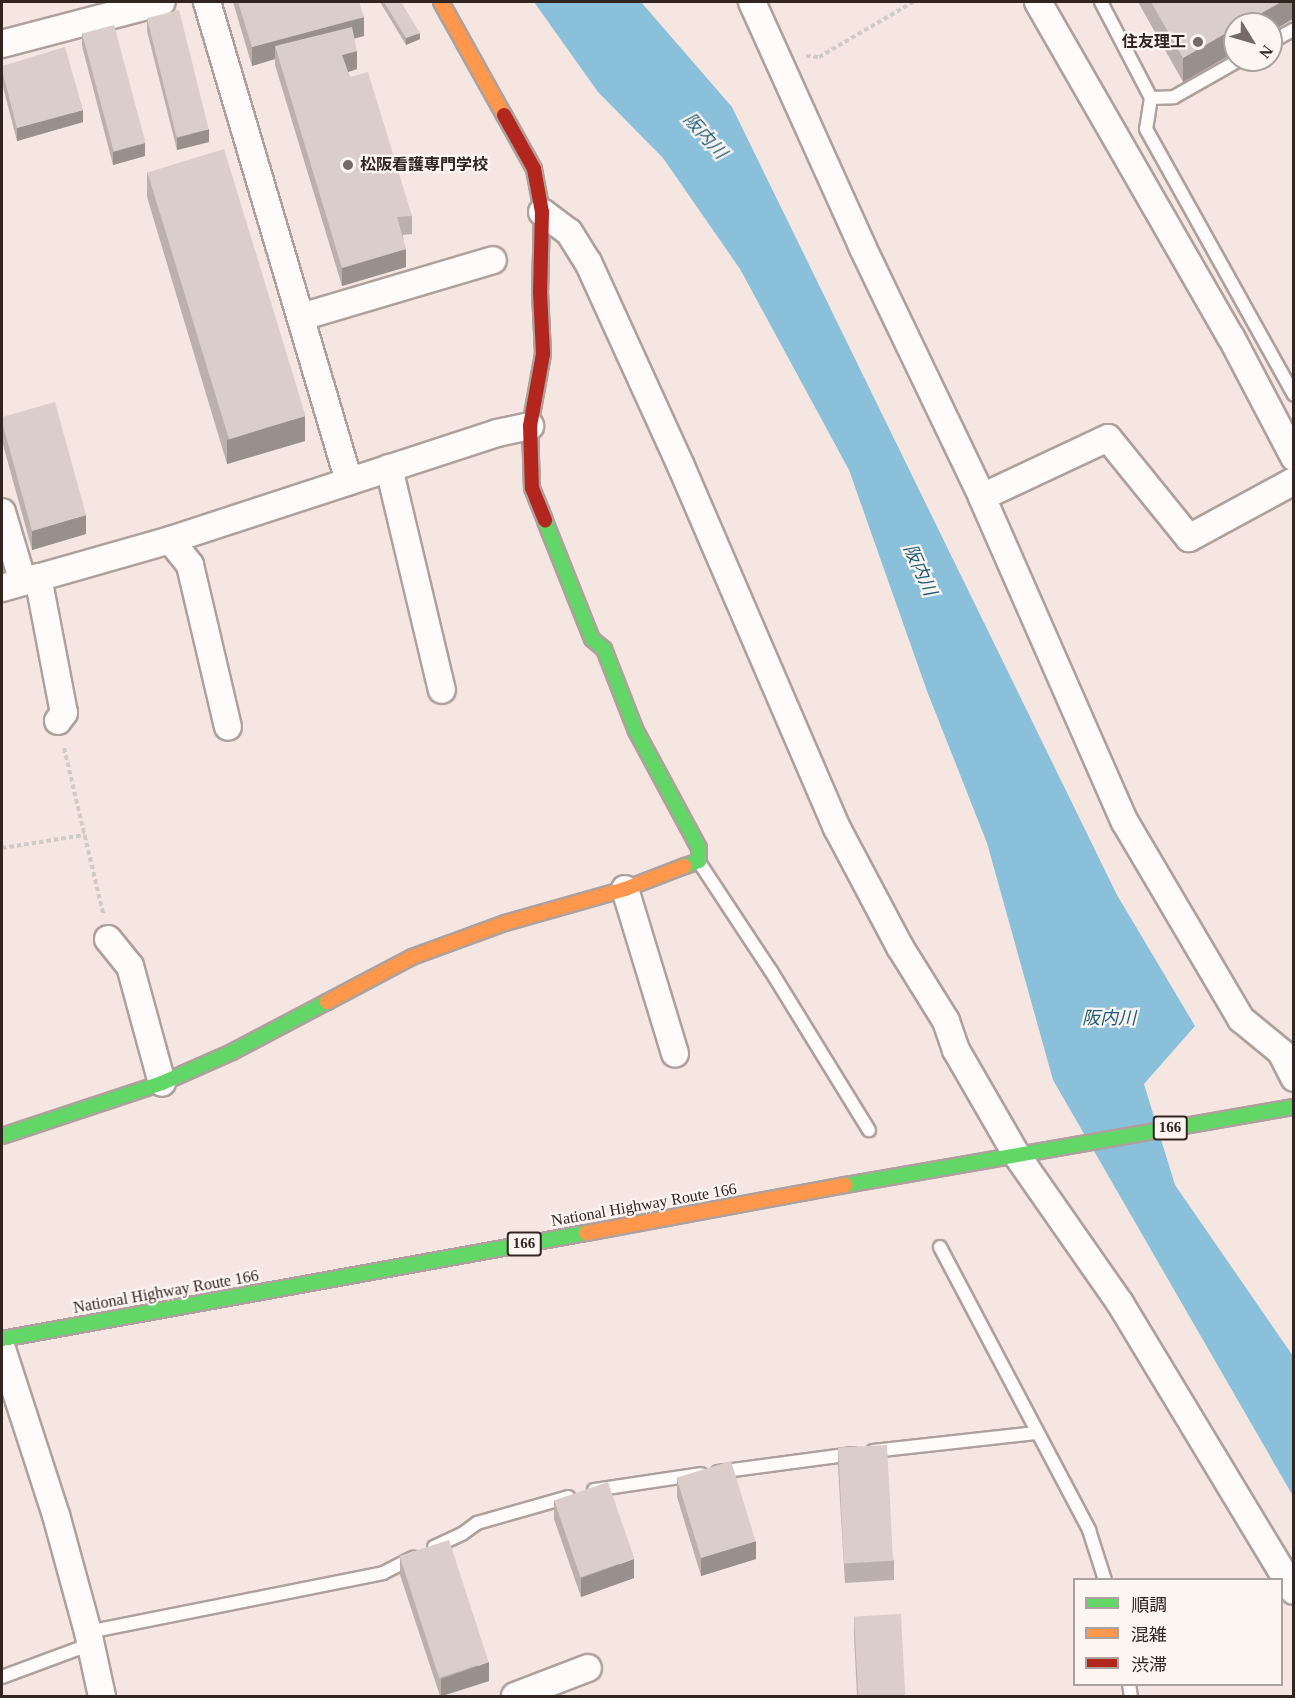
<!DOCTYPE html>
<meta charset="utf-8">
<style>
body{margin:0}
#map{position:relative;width:1295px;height:1698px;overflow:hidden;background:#f6e6e1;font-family:"Times New Roman","Noto Sans JP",serif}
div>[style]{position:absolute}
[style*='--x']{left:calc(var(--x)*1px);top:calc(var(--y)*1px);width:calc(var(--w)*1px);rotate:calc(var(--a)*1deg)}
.water>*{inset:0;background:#8ac0d9}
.path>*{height:4px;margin-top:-2px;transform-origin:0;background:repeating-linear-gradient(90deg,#d0cac8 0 4.5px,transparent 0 7.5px)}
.roads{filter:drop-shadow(2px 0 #aea19d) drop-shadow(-2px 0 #aea19d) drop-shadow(0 2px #aea19d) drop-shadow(0 -2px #aea19d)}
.lane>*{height:12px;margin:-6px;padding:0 6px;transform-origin:6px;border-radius:6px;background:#fefbfa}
.street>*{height:26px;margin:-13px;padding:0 13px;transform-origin:13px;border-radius:13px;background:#fefbfa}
.fast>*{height:14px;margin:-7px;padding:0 7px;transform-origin:7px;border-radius:7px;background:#63d668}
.slow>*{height:14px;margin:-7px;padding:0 7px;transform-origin:7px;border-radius:7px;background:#ff974d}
.jam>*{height:14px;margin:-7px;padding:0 7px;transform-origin:7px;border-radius:7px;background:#b3261e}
.wall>*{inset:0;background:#bcb0ad}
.shaded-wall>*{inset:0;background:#99908d}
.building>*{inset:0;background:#dbcdc9;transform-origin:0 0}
.dots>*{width:16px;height:16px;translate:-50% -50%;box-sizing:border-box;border:3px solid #fcf5f2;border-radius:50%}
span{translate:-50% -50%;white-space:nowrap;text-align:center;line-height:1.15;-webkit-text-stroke:4.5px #fcf5f2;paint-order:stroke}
.shield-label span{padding:2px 4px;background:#fcf5f2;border:2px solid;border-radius:4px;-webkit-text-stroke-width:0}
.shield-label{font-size:15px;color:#322520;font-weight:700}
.poi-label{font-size:16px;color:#322520;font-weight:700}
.right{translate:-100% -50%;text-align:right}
.left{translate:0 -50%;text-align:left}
.street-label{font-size:16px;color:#322520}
.water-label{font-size:18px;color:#1c5d78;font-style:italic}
.frame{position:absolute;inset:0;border:3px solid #322520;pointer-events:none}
.legend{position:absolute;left:1073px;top:1578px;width:210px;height:108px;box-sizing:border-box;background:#fcf5f2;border:2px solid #aba29e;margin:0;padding:8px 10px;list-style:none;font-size:18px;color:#322520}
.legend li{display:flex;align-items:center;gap:12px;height:30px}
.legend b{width:30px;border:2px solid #aba29e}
.north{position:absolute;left:1223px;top:12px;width:60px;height:60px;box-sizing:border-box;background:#fcf5f2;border:2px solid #aba29e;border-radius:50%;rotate:127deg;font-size:16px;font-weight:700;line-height:24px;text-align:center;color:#322520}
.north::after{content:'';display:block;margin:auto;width:21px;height:27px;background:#776964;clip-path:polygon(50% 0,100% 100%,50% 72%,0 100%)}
</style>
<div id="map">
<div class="water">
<i style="clip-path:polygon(534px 2px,641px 2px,732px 107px,1117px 895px,1195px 1026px,1144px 1084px,1175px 1185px,1293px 1356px,1293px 1496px,1053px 1080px,987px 843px,927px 691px,849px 470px,740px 269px,663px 158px,598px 92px)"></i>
</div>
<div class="path">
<i style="--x:806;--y:56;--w:13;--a:4"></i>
<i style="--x:819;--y:57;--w:109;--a:-30.3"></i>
<i style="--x:64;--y:748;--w:170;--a:76.7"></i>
<i style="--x:2;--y:848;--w:84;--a:-8.9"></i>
</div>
<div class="roads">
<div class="lane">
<i style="--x:1101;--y:2;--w:108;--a:62.5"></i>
<i style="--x:1151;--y:98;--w:23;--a:-2"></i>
<i style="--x:1174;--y:97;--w:75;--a:-29.6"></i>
<i style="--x:1271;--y:42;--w:26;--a:-29"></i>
<i style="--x:1151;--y:98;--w:31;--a:99"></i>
<i style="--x:1146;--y:129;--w:304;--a:60.9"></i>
<i style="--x:699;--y:862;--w:131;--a:56.6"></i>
<i style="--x:771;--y:971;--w:187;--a:58.4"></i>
<i style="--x:940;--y:1247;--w:320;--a:62.2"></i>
<i style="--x:1089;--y:1530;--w:52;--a:72.3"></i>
<i style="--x:873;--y:1451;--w:164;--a:-6.3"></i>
<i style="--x:718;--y:1472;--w:136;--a:-7.6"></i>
<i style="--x:594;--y:1490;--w:108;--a:-8.5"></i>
<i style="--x:434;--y:1547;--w:31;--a:-25"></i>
<i style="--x:462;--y:1534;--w:19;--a:-36"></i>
<i style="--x:477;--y:1523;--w:95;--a:-15.9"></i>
<i style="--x:88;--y:1632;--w:301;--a:-11.3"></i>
<i style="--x:383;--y:1573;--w:34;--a:-27"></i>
<i style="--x:2;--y:1677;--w:95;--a:-20.3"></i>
<i style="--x:1129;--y:1684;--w:12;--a:81"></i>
</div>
<div class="street">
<i style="--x:207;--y:2;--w:500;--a:73.5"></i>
<i style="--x:752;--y:2;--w:268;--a:65.7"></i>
<i style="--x:862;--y:246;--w:278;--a:64.4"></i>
<i style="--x:982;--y:497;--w:355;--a:66.3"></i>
<i style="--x:1125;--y:822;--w:229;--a:59.5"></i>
<i style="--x:1241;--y:1019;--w:52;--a:39.5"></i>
<i style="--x:1281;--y:1052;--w:29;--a:63"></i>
<i style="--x:1038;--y:2;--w:387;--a:60.1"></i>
<i style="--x:1231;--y:337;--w:136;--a:62.3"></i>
<i style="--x:2;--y:44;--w:165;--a:-14.7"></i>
<i style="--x:542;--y:212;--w:34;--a:37"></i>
<i style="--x:569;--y:232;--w:36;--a:58"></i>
<i style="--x:588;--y:262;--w:224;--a:65.5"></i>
<i style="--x:681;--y:466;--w:394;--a:66.7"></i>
<i style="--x:837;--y:828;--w:135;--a:62.1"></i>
<i style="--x:900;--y:947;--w:87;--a:58.1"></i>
<i style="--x:946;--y:1021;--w:31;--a:71"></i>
<i style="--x:956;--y:1050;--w:120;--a:60"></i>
<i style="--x:1016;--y:1154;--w:182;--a:55.1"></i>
<i style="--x:1120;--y:1303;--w:336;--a:58.9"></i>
<i style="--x:301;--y:317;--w:200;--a:-16.5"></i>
<i style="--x:389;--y:468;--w:228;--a:76.6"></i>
<i style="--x:982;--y:497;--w:139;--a:-25.1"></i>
<i style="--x:1108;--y:438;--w:129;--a:51"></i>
<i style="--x:1189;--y:538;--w:119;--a:-28.5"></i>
<i style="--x:2;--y:512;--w:73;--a:73.3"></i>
<i style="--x:170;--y:540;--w:32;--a:51"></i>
<i style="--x:190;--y:565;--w:166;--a:76.8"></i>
<i style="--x:38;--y:577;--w:138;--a:79.2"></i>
<i style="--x:64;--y:713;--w:10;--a:127"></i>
<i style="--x:2;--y:588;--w:175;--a:-15.9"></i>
<i style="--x:170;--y:540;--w:344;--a:-18.1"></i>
<i style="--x:497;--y:433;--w:34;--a:-12"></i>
<i style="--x:625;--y:889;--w:172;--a:73.1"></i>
<i style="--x:108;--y:939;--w:35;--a:51"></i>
<i style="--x:130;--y:966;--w:121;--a:74.7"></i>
<i style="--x:2;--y:1349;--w:175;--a:72"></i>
<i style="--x:56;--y:1515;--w:121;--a:74.7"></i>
<i style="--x:88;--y:1632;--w:66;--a:77.7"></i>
<i style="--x:515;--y:1696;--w:78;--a:-21"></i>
</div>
<div class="fast">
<i style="--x:545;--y:521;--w:127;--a:68.3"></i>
<i style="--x:592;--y:639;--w:16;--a:40"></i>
<i style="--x:604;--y:649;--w:88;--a:68.7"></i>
<i style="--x:636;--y:731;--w:133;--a:61.7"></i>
<i style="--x:699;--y:848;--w:13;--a:90"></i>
<i style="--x:699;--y:861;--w:15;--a:160"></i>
<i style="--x:2;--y:1136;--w:169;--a:-18.3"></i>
<i style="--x:162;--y:1083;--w:77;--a:-23.9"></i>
<i style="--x:232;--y:1052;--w:107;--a:-27.8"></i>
<i style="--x:846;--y:1185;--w:455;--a:-9.9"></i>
<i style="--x:2;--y:1339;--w:594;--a:-10.29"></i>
</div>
<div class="slow">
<i style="--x:441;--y:2;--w:129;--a:60.9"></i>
<i style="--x:327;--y:1002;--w:96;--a:-27.9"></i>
<i style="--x:412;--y:957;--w:99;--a:-20.1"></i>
<i style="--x:505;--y:923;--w:125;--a:-15.8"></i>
<i style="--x:625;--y:889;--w:64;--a:-21"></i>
<i style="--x:586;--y:1233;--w:264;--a:-10.5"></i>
</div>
<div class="jam">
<i style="--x:504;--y:115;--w:62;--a:60.9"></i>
<i style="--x:534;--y:169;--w:44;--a:79.5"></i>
<i style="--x:542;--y:212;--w:80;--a:91.4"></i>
<i style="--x:540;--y:292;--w:62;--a:87.2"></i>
<i style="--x:543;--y:354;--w:73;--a:100.2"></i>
<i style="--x:530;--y:426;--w:62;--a:88.2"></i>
<i style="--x:532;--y:488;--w:35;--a:68"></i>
</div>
</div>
<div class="wall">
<i style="clip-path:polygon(233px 2px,359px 2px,364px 36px,354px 38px,357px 69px,348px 72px,412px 216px,412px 234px,403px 235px,406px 267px,342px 286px,275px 65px,275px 59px,252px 66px)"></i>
<i style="clip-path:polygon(380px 2px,401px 2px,420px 39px,406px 45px)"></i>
<i style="clip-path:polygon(1138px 2px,1293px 2px,1183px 82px)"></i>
<i style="clip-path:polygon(147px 19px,209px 142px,177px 150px,147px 31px)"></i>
<i style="clip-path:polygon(82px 33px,145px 156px,113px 165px,82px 46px)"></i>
<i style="clip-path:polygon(2px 66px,83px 122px,17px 141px,2px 83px)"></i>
<i style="clip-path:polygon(147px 172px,305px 441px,227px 464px,147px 197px)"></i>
<i style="clip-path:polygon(2px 417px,86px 534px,32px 550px,2px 441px)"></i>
<i style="clip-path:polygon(838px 1449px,894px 1561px,894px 1580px,845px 1583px,838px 1467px)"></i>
<i style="clip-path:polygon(677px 1478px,756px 1559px,701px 1576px,677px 1497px)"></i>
<i style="clip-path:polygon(554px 1500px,634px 1578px,581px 1597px,554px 1519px)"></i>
<i style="clip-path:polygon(400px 1557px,489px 1681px,443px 1696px,440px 1696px,400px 1575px)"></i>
<i style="clip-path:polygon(854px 1617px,905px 1696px,857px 1696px,854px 1636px)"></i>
</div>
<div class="shaded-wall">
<i style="clip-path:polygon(1281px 2px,1293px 2px,1293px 19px,1271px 32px,1271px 24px,1242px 24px)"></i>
<i style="clip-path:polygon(364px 17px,364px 36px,279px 59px,275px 46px,275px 59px,252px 66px,252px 47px)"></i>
<i style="clip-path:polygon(1235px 28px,1235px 52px,1183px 82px,1183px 58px)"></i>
<i style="clip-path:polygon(420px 33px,420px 39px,406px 45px,406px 38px)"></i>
<i style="clip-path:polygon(357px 51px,357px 69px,342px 74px,342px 55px)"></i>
<i style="clip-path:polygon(83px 110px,83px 122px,17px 141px,17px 128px)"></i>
<i style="clip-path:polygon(209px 129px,209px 142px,177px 150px,177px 138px)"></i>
<i style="clip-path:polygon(145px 143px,145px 156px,113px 165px,113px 152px)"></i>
<i style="clip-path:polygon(406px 249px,406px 267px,342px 286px,342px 268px)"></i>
<i style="clip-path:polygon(305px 416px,305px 441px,227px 464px,227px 440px)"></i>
<i style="clip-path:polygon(86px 515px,86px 534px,32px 550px,32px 531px)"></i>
<i style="clip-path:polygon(756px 1541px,756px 1559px,701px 1576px,701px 1558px)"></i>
<i style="clip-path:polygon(634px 1559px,634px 1578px,581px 1597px,581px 1578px)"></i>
<i style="clip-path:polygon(489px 1662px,489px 1681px,441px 1696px,441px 1679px)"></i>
</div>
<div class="building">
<i style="clip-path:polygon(238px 2px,359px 2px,364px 17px,252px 47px)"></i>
<i style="clip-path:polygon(384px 2px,401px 2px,420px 33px,406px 38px)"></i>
<i style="clip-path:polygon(1151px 2px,1281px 2px,1242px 24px,1235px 24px,1235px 28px,1183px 58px)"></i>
<i style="left:179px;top:10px;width:123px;height:33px;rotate:76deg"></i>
<i style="left:114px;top:25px;width:122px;height:33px;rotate:75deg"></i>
<i style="clip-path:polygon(352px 27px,357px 51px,342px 55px,350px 77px,368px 72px,412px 216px,397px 217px,406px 249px,342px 268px,275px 46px)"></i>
<i style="clip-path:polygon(65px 47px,83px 110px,17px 128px,2px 70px,2px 66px)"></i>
<i style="left:224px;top:149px;width:279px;height:80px;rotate:73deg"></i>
<i style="clip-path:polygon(55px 402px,86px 515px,32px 531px,2px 422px,2px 417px)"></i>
<i style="left:887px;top:1445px;width:116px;height:49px;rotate:87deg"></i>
<i style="left:731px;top:1461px;width:84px;height:57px;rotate:73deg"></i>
<i style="left:608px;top:1482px;width:81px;height:57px;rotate:71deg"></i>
<i style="left:449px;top:1540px;width:128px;height:52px;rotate:72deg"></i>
<i style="left:901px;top:1614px;width:82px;height:47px;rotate:87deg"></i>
</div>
<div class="dots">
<i style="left:1198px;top:42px;background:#776964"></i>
<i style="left:348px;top:165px;background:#776964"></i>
</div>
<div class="shield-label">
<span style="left:1170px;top:1128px">166</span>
<span style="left:524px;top:1244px">166</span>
</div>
<div class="poi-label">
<span class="right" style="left:1186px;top:42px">住友理工</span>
<span class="left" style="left:360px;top:165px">松阪看護専門学校</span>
</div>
<div class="street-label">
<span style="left:644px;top:1205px;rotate:-10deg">National Highway Route 166</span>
<span style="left:166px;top:1292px;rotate:-10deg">National Highway Route 166</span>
</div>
<div class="water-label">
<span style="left:705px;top:136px;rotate:48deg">阪内川</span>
<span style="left:920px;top:570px;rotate:66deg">阪内川</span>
<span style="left:1109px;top:1018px">阪内川</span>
</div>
<div class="frame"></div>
<ul class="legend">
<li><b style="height:8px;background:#63d668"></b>順調</li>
<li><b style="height:8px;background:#ff974d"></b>混雑</li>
<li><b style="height:8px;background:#b3261e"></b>渋滞</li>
</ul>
<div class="north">N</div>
</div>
